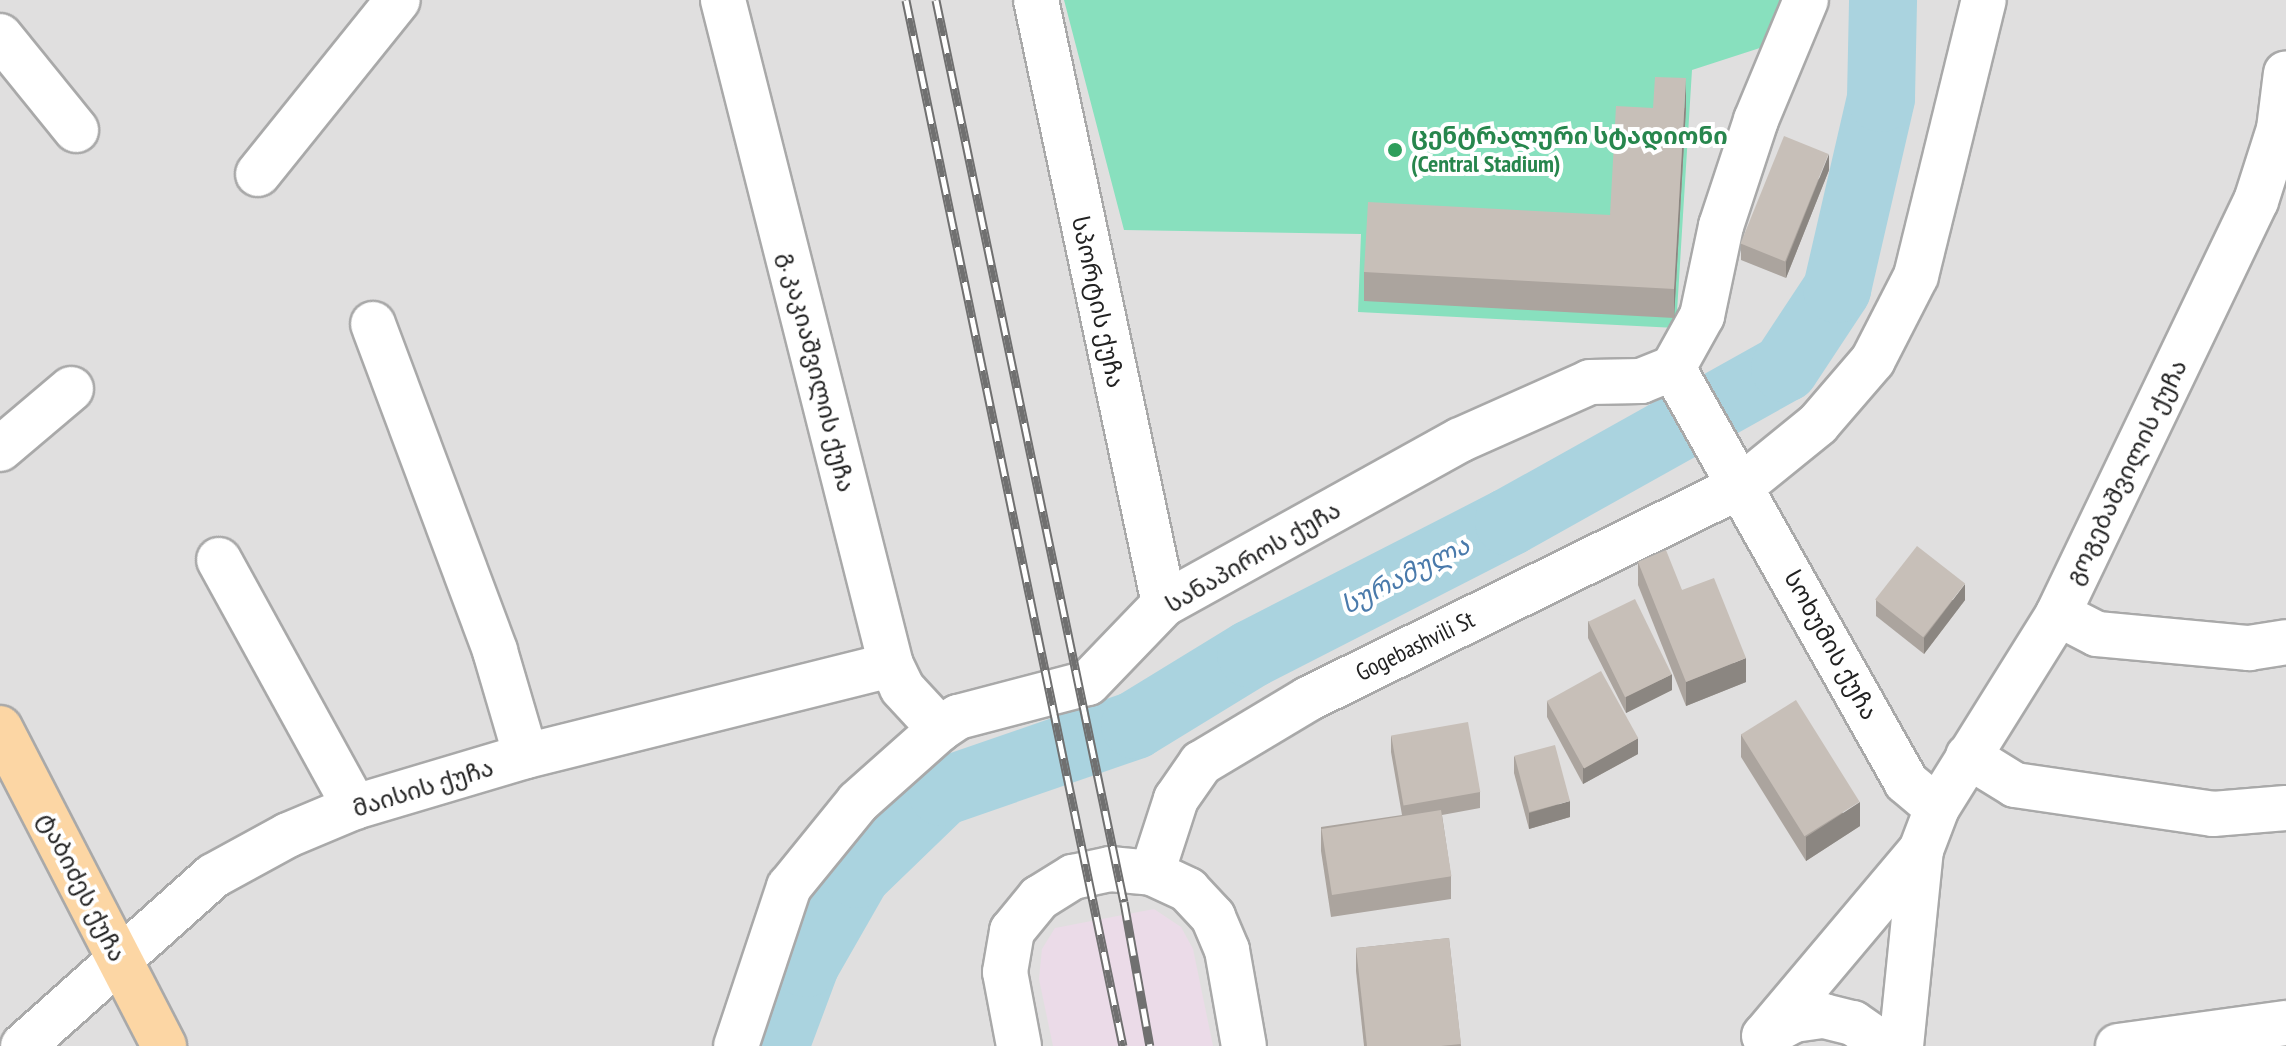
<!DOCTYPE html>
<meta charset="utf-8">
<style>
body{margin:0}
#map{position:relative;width:2286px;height:1046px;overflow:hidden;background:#f2efe9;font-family:"PT Sans Narrow","Noto Sans Georgian",sans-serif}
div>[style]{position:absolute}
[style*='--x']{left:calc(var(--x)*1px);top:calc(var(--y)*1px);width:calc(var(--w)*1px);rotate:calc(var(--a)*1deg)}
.residential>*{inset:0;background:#e0dfdf;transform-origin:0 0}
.industrial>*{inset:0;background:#ebdbe8}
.pitch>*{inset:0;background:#88e0be}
.river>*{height:68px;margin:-34px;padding:0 34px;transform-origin:34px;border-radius:34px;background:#aad3df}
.roads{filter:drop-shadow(2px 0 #a9a9a9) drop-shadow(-2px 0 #a9a9a9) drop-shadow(0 2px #a9a9a9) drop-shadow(0 -2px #a9a9a9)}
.minor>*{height:44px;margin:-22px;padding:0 22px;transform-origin:22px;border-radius:22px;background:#fff}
.major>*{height:44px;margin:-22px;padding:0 22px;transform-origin:22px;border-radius:22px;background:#fcd6a4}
.rail>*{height:9px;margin-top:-4.5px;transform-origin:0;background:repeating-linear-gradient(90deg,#fff 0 18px,#707070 0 36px);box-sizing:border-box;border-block:2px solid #707070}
.wall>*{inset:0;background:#aba49e}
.shaded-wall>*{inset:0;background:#8b8681}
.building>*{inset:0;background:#c7bfb8;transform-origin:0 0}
.dots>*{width:22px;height:22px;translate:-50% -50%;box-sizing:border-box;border:4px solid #fff;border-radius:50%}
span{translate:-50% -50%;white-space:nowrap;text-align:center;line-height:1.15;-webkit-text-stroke:8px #fff;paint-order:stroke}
.leisure-label{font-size:24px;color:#27864d;font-weight:700}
.left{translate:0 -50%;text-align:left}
.street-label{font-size:24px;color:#222}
.water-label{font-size:26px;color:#4a7aab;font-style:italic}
</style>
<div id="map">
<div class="residential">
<i style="left:0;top:0;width:2286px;height:1046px"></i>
</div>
<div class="industrial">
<i style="clip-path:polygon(1154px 909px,1181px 927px,1193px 949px,1213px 1046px,1053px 1046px,1039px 979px,1042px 949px,1055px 928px)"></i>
</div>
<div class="pitch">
<i style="clip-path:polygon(1064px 0,1790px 0,1766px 46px,1692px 70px,1676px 328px,1358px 312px,1361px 234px,1124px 230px)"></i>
</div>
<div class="river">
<i style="--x:775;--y:1046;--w:89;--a:-69.5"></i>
<i style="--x:806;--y:963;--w:103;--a:-60.2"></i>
<i style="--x:857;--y:874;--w:118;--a:-44"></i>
<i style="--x:942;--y:792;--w:204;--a:-19.1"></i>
<i style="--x:1135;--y:725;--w:136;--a:-31.5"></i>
<i style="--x:1251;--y:654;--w:290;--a:-27.1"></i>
<i style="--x:1509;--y:522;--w:316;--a:-29.2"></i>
<i style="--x:1785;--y:368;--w:95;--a:-56.6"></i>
<i style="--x:1837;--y:289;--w:196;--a:-77"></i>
<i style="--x:1881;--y:98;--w:98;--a:-88.8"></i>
</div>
<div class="roads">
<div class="minor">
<i style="--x:723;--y:0;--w:686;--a:75.82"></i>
<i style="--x:891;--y:665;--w:25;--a:64"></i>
<i style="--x:902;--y:688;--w:56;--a:47.2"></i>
<i style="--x:1036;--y:0;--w:617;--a:78.03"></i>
<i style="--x:0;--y:36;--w:121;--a:51"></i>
<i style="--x:258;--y:174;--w:223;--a:-51.2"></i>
<i style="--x:373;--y:324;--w:349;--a:69.5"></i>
<i style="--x:495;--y:651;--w:109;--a:73.6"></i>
<i style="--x:1673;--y:368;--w:60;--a:-60.9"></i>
<i style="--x:1702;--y:316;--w:92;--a:-78.1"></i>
<i style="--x:1721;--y:226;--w:112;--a:-71.7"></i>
<i style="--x:1756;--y:120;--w:130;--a:-67.4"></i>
<i style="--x:0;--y:449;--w:93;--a:-40.2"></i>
<i style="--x:219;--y:560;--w:282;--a:61.2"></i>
<i style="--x:2058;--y:614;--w:44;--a:27.1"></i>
<i style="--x:2097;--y:634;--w:153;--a:5.3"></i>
<i style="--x:2249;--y:648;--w:37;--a:-9"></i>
<i style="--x:1968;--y:756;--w:55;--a:31.7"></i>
<i style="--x:2015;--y:785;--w:200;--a:8.3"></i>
<i style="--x:2213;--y:814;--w:73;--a:-4.7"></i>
<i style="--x:1152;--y:873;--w:78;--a:-72"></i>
<i style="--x:1176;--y:799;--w:44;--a:-55.2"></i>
<i style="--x:1201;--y:763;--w:125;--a:-30.9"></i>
<i style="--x:1308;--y:699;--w:485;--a:-26.2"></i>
<i style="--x:1743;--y:485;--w:97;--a:-39.1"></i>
<i style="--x:1818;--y:424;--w:84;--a:-49.3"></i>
<i style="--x:1873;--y:360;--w:94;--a:-62.9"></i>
<i style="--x:1916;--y:276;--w:284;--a:-76.2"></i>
<i style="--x:1766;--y:1034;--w:241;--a:-49.9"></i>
<i style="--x:1764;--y:1036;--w:34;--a:-28"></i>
<i style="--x:1794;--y:1020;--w:30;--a:-8"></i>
<i style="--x:1824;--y:1016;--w:30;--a:14"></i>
<i style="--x:1853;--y:1023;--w:40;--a:34.9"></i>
<i style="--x:23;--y:1046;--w:255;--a:-41.8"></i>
<i style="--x:213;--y:876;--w:85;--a:-28.7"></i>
<i style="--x:288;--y:835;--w:73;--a:-22.7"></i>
<i style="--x:355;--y:807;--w:178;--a:-16.6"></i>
<i style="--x:526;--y:756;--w:376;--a:-14"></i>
<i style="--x:736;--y:1046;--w:168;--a:-71.6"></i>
<i style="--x:789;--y:887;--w:109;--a:-50.9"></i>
<i style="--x:858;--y:802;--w:110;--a:-41.7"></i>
<i style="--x:940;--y:729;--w:22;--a:-34"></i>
<i style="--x:958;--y:717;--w:134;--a:-14.7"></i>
<i style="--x:1088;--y:683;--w:110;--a:-46.1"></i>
<i style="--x:1164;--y:604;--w:338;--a:-29"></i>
<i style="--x:1460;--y:440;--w:142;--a:-24"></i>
<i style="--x:1590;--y:382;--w:51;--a:-1.1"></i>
<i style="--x:1641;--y:381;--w:35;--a:-22"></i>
<i style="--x:1673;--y:368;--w:475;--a:60.6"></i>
<i style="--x:1906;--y:782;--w:40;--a:40"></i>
<i style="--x:1019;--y:1046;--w:75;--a:-100.7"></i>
<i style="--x:1005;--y:972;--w:42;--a:-80.3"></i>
<i style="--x:1012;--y:931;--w:43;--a:-50.7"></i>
<i style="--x:1039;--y:898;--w:40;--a:-32"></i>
<i style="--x:1073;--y:877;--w:38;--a:-12"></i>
<i style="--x:1110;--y:869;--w:42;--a:5.4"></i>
<i style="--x:1152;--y:873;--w:40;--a:25"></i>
<i style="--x:1188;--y:890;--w:37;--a:47"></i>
<i style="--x:1213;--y:917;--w:36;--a:67"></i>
<i style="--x:1227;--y:950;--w:97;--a:80"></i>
<i style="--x:1901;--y:1046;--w:197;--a:-84.2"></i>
<i style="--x:1921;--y:850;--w:45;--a:-69.1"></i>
<i style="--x:1937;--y:808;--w:229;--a:-58"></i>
<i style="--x:2058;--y:614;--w:458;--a:-64.4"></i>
<i style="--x:2256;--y:201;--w:76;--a:-72.3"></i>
<i style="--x:2279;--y:129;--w:56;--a:-82.9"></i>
<i style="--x:2118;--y:1046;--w:170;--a:-7.8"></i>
</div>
<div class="major">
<i style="--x:0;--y:728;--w:358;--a:62.7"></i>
</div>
</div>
<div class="rail">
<i style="--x:906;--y:0;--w:1068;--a:78.28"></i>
<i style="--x:936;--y:0;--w:921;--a:78.23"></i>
<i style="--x:1124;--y:902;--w:146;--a:79.8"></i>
</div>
<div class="wall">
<i style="clip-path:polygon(1653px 108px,1686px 108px,1674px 318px,1364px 301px,1364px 272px,1610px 215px)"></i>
<i style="clip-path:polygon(1829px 170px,1786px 278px,1741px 260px,1741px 244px)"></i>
<i style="clip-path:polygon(1638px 562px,1682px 590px,1746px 682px,1686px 706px,1638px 585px)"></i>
<i style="clip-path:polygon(1876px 600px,1965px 600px,1924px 654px,1876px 616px)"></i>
<i style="clip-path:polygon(1588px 621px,1672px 690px,1626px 713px,1588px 638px)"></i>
<i style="clip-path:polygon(1547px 701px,1638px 754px,1583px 784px,1547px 717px)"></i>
<i style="clip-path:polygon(1741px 734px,1860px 826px,1806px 861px,1741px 757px)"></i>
<i style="clip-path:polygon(1391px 736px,1480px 792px,1480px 808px,1442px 815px,1451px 876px,1451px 899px,1331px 917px,1321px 851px,1321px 827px,1402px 815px,1391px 752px)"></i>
<i style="clip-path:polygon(1514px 756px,1570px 817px,1529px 829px,1514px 773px)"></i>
<i style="clip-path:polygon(1449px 938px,1461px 1046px,1364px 1046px,1356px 971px,1356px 948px)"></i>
</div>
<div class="shaded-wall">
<i style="clip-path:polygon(1686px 78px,1686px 108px,1674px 318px,1674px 289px)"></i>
<i style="clip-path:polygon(1829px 154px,1829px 170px,1786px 278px,1786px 262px)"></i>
<i style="clip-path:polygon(1965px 584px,1965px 600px,1924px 654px,1924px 638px)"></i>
<i style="clip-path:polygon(1746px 658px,1746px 682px,1686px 706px,1686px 682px)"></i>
<i style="clip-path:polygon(1672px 674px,1672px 690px,1626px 713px,1626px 697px)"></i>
<i style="clip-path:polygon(1638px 738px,1638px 754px,1583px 784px,1583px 768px)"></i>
<i style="clip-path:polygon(1570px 801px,1570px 817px,1529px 829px,1529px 813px)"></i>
<i style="clip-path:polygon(1860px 802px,1860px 826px,1806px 861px,1806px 837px)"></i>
</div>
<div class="building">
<i style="clip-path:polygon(1655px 77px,1686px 78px,1674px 289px,1364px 272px,1368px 202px,1610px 215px,1616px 106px,1653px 108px)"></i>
<i style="left:1784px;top:136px;width:48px;height:116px;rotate:22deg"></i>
<i style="left:1917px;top:546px;width:61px;height:68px;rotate:38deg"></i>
<i style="clip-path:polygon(1666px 550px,1682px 590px,1714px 578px,1746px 658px,1686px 682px,1638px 562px)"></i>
<i style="left:1635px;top:599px;width:84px;height:52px;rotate:64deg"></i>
<i style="left:1601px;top:671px;width:77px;height:62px;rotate:61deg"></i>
<i style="left:1796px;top:700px;width:120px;height:65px;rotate:58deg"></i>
<i style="left:1468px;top:722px;width:71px;height:78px;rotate:80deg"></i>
<i style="left:1555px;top:745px;width:58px;height:42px;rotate:75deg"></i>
<i style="left:1441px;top:810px;width:67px;height:121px;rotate:81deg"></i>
<i style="clip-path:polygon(1449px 938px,1461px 1044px,1441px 1046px,1367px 1046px,1356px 948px)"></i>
</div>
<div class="dots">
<i style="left:1395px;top:150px;background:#2e9e5b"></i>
</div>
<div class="leisure-label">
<span class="left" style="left:1411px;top:150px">ცენტრალური სტადიონი<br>(Central Stadium)</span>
</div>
<div class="street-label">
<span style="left:1098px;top:302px;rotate:78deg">სპორტის ქუჩა</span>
<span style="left:817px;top:372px;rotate:76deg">გ. კაკიაშვილის ქუჩა</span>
<span style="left:2126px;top:472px;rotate:-64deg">გოგებაშვილის ქუჩა</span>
<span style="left:1253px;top:557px;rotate:-30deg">სანაპიროს ქუჩა</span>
<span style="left:1831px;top:645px;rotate:61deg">სოხუმის ქუჩა</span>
<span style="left:1415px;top:646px;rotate:-26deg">Gogebashvili St</span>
<span style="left:423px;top:788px;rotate:-17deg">მაისის ქუჩა</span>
<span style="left:82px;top:887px;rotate:63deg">ტაბიძეს ქუჩა</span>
</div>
<div class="water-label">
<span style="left:1405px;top:575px;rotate:-27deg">სურამულა</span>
</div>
</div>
